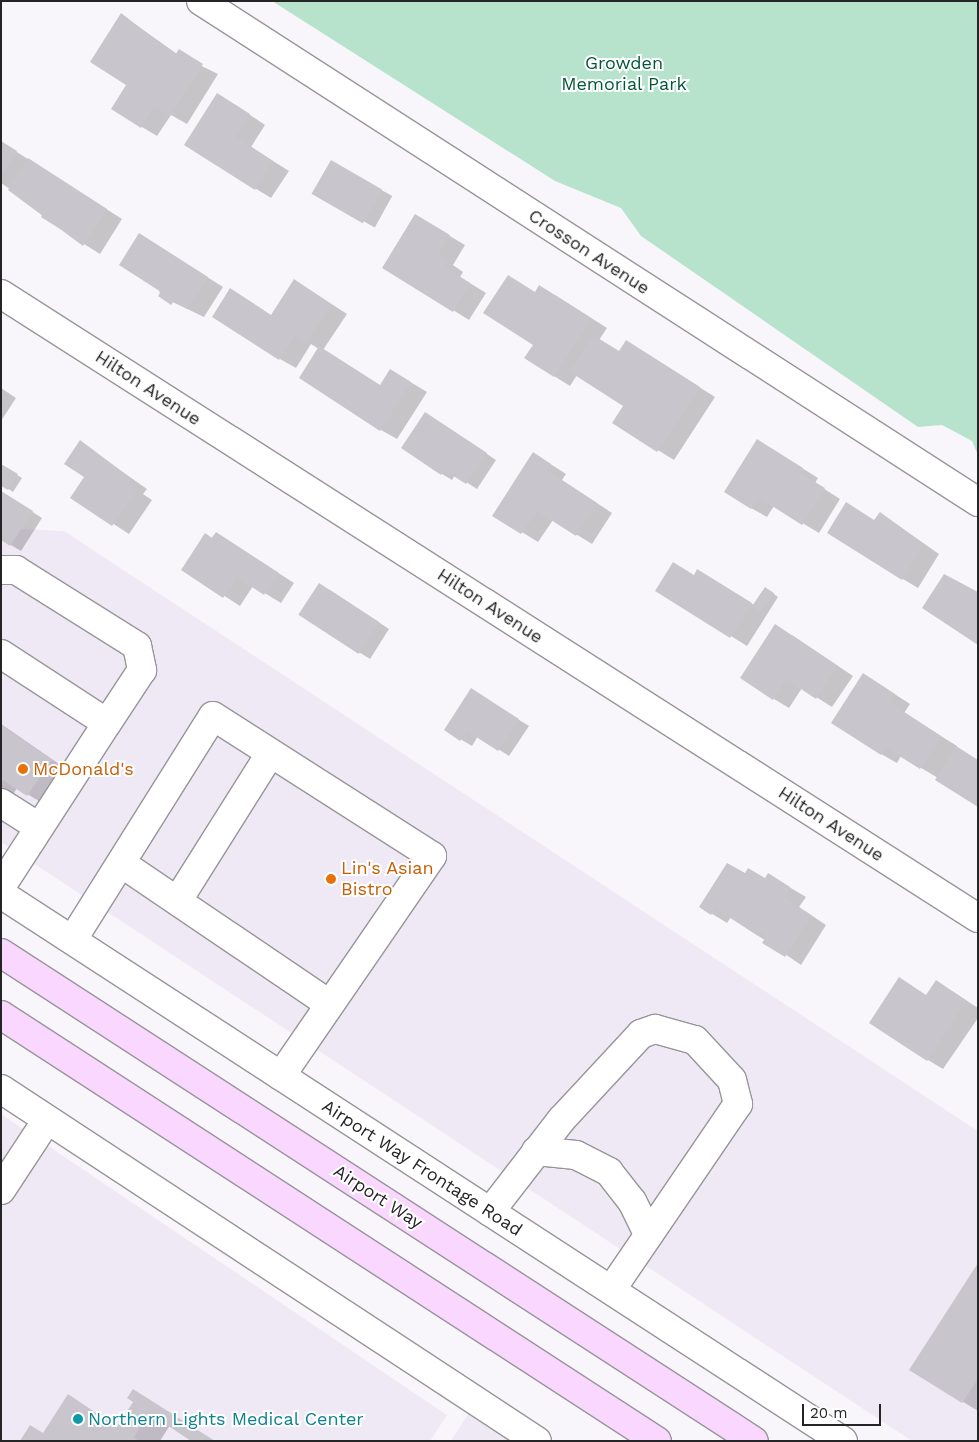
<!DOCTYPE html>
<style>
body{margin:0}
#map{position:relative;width:979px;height:1442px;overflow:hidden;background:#f9f6fb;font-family:"Work Sans",sans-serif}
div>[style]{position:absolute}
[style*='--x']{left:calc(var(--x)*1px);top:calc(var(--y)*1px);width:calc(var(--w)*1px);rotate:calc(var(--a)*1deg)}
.built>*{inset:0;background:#efe9f5}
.green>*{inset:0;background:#b7e3cc}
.shadow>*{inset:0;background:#0003;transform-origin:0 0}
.building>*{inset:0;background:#c8c6cc;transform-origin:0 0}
.roads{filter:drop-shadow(1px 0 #98959a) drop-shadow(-1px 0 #98959a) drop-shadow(0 1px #98959a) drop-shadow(0 -1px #98959a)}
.minor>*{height:28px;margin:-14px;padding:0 14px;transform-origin:14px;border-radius:14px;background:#fff}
.major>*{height:28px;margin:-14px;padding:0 14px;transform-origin:14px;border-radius:14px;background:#f9d7fe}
.dots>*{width:14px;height:14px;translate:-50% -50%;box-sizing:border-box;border:2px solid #fff;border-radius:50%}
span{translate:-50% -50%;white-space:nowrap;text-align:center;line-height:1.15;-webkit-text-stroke:4px #fff;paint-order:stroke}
.park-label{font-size:18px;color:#035739}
.street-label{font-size:18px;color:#252426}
.food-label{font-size:18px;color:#c56008}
.left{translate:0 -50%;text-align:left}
.culture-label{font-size:18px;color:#0d838f}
.frame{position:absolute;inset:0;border:2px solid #252426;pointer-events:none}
.scale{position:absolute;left:802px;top:1404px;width:79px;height:22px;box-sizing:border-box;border:2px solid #252426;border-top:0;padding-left:6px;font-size:15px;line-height:18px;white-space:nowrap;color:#252426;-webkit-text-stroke:4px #fff;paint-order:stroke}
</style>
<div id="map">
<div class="built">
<i style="clip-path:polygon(1px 528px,64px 531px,978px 1131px,978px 1441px,912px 1441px,1px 842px)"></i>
<i style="clip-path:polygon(1px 1114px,447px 1415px,430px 1441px,1px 1441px)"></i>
<i style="clip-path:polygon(473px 1406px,526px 1441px,451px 1441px)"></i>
</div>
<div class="green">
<i style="clip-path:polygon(272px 1px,978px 1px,978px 455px,972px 441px,942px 425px,918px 427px,641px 236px,621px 208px,555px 181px)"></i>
</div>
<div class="shadow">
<i style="clip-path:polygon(121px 14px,177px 54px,218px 74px,187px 124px,171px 115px,157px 136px,142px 127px)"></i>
<i style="clip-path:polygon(234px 104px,265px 125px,251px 147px,289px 171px,271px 198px,186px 145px)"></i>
<i style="clip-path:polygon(1px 142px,122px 219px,100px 254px,41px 217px,44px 212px,1px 183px)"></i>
<i style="left:331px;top:162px;width:70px;height:36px;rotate:29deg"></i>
<i style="clip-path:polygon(416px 216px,465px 245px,453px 265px,463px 272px,460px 277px,486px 293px,469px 320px,453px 310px)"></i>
<i style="clip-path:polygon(155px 244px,223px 287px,204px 317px,160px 296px)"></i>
<i style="clip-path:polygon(231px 290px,272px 316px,310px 290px,347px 314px,323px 350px,381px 386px,407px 380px,427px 392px,397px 439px,381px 430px,319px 349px,311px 344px,296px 368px,280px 359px)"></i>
<i style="clip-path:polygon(535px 293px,555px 295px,607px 328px,599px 340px,620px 352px,642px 351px,715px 397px,674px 460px,614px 423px,625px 406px,577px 375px,570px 386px,554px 376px,534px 345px)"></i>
<i style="clip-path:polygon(1px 388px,16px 398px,1px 421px)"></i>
<i style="clip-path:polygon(436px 420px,496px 460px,477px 489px,455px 475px,452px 480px,442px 474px)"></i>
<i style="clip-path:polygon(80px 442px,147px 489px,143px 494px,152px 500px,129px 534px,72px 497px,86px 477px)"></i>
<i style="clip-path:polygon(773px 450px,818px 478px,815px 483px,840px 499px,819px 533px,774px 506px,767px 517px,751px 508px)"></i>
<i style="clip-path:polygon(549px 463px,566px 474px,562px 480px,612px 513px,592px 544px,553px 520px,538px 542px,494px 515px)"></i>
<i style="clip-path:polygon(2px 466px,22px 478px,13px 492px,1px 484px)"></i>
<i style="clip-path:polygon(1px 492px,42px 518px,21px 551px,11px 545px)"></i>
<i style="clip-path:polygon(880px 513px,939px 554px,918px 588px,903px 579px,875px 521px)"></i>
<i style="clip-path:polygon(216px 533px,294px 583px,281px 603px,253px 586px,240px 606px,183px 569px)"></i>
<i style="clip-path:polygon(694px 576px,714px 580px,754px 605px,771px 592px,778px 597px,747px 646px,657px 590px)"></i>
<i style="clip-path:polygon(330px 590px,389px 629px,370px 659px,300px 615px)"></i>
<i style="clip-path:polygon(792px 635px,853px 676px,832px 707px,802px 688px,789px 708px,774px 699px)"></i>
<i style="clip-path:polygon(879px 684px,910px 704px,904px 713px,957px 746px,938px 778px,901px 756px,897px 763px,881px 754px)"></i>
<i style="clip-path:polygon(481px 696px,529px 726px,509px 756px,478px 736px,472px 746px,445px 730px)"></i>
<i style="clip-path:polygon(1px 724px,72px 773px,49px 807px,17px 788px,12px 796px,1px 790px)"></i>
<i style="clip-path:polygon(745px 875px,784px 884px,806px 897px,799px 907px,826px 925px,801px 965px,731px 917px,727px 923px,701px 907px)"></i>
<i style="clip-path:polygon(952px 991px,978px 1008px,978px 1018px,943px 1069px,928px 1060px,927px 996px)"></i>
<i style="clip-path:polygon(978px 1265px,978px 1411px,911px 1370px)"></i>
<i style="clip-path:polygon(68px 1396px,118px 1427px,135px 1402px,170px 1425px,160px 1441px,21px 1441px,43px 1434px)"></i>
</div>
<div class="building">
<i style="clip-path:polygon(121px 13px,175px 55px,179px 49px,203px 64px,170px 116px,154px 106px,141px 128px,111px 109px,126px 85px,90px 62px)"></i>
<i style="clip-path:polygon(217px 93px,250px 114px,235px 136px,273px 161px,255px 190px,184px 145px)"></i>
<i style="clip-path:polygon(1px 141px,17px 151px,1px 176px)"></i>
<i style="clip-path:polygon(28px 158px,107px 209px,83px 246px,8px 190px)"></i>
<i style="left:331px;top:160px;width:59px;height:39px;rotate:30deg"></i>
<i style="clip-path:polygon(415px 214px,450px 235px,438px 255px,448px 262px,445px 267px,470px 283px,453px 312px,382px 268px)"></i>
<i style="clip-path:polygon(139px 233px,208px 277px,187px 309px,174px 301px,171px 305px,158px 296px,161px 292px,119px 265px)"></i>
<i style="clip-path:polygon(508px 275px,535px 292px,539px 285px,591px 318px,554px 377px,524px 358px,533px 345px,483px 313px)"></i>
<i style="clip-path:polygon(294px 279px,331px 304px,306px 343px,295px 336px,279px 360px,212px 317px,230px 288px,271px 315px)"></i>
<i style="clip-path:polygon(593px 335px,619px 351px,626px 340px,700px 387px,657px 452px,612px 423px,623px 406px,570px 372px)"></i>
<i style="clip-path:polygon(319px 346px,380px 385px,390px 369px,411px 382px,380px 431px,299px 378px)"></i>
<i style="clip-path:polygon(425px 412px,487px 453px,466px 484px,444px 470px,441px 475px,401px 448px)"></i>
<i style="clip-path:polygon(757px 439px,803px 468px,800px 473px,825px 488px,802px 525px,758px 497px,751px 509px,724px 492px)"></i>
<i style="clip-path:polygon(80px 440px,132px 479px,128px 484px,137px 490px,112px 526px,70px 498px,84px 477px,64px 464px)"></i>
<i style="clip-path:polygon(533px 452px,551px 464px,546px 470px,597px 503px,576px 536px,537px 511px,521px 534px,492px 516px)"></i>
<i style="clip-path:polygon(1px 464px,18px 474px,8px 490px,1px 486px)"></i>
<i style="clip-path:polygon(1px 491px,33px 511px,10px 546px,1px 540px)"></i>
<i style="clip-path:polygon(846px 502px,874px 520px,880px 512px,924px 544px,902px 580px,827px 533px)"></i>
<i style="clip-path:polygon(216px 532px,279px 573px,264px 595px,237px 577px,223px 598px,181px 570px,205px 533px,212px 538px)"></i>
<i style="clip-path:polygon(673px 562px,694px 575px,697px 569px,752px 603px,730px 638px,655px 591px)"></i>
<i style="clip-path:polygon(944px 574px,978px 592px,978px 645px,922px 608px)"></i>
<i style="left:319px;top:583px;width:72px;height:38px;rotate:33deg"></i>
<i style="left:765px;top:587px;width:11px;height:23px;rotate:34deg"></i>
<i style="clip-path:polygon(775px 624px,838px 666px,816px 699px,786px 679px,773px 700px,740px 678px)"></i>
<i style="clip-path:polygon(863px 673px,895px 694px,889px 702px,941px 736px,920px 769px,885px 747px,881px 755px,831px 723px)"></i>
<i style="clip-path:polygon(471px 688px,519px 719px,498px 751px,467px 731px,460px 741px,444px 730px)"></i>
<i style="clip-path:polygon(1px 725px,52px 760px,27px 796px,1px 779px)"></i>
<i style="clip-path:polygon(956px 746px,978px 760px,978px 807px,935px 780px)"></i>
<i style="clip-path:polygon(727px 863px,745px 873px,748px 868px,765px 878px,768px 873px,790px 887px,784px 897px,811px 915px,785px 957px,762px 943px,767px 935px,761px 931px,758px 936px,715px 908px,711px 915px,699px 907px)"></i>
<i style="clip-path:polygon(899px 977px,926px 995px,936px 980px,967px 1001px,927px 1061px,869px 1023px)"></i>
<i style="clip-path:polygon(978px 1263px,978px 1379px,962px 1403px,909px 1370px)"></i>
<i style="clip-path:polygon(133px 1389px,215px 1441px,191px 1441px,149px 1413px,134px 1437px,139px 1441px,20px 1441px,30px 1425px,43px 1433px,68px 1394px,117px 1427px,133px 1402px,127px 1398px)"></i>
</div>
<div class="roads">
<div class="minor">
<i style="--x:201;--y:1;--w:925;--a:32.81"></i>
<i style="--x:1;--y:294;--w:1159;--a:32.57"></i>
<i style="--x:1;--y:570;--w:15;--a:0"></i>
<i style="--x:16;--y:570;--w:143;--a:32.1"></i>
<i style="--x:137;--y:646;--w:25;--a:78"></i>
<i style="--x:142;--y:670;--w:64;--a:123.4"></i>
<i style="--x:1;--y:654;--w:126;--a:33.1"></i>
<i style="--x:107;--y:723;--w:195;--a:122.9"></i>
<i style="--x:1;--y:803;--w:45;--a:32.3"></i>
<i style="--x:121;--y:863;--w:251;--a:34.1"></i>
<i style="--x:1;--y:894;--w:1004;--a:33.01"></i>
<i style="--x:178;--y:900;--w:173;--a:-57.8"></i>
<i style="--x:73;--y:939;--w:263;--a:-57.9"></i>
<i style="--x:213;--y:716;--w:260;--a:32.6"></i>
<i style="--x:432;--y:856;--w:267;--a:124.5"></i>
<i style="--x:1;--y:1089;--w:641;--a:33.29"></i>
<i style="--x:536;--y:1151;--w:40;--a:5.7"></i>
<i style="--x:576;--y:1155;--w:37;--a:27"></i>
<i style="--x:609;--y:1172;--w:37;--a:52"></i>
<i style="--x:632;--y:1201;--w:37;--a:64"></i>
<i style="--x:1;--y:1190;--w:84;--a:-56.7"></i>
<i style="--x:490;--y:1212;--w:118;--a:-52.3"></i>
<i style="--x:562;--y:1119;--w:116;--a:-47.1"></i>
<i style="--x:641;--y:1034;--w:15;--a:-20"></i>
<i style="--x:655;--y:1029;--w:41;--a:15.4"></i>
<i style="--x:695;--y:1040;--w:54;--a:47.2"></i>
<i style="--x:732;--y:1080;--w:25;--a:76"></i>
<i style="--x:738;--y:1104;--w:225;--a:124.3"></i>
</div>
<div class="major">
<i style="--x:1;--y:953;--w:897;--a:32.95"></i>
<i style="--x:1;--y:1015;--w:782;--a:33"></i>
</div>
</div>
<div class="dots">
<i style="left:23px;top:769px;background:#e8710a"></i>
<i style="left:331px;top:879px;background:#e8710a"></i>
<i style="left:78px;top:1419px;background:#0f9aa8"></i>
</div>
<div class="park-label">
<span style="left:624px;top:74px">Growden<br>Memorial Park</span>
</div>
<div class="street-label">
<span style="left:589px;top:252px;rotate:33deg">Crosson Avenue</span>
<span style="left:148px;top:388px;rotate:33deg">Hilton Avenue</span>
<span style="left:490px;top:606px;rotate:33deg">Hilton Avenue</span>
<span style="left:831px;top:824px;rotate:33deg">Hilton Avenue</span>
<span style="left:422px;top:1168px;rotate:33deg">Airport Way Frontage Road</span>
<span style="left:378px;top:1197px;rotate:33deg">Airport Way</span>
</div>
<div class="food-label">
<span class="left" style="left:33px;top:769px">McDonald's</span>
<span class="left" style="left:341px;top:879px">Lin's Asian<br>Bistro</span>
</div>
<div class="culture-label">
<span class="left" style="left:88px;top:1419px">Northern Lights Medical Center</span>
</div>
<div class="frame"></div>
<div class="scale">20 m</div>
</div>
